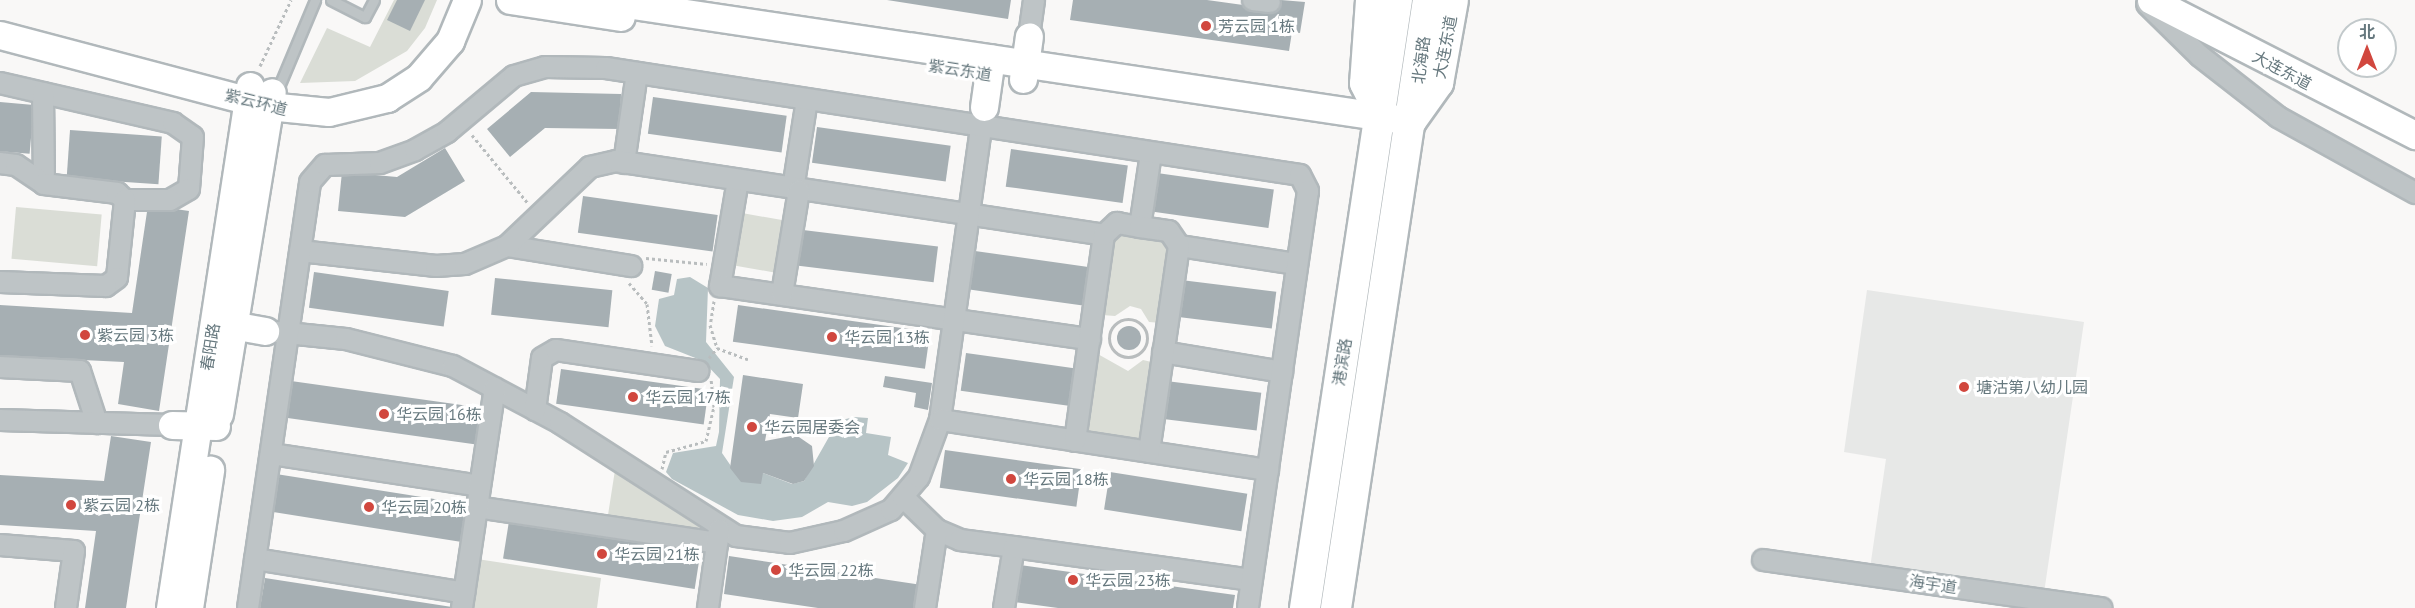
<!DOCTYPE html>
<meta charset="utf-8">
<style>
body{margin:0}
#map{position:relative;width:2415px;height:608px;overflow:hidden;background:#f9f8f7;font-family:"PT Sans","Noto Sans SC",sans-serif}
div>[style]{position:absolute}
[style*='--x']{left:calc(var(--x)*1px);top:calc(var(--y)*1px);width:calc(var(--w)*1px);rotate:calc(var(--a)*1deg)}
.built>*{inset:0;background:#e7e8e7}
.green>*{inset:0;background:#daddd6;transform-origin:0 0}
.water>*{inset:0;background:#b7c4c6}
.building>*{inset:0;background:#a6afb3;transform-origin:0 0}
.round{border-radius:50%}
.path>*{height:3px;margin-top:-1.5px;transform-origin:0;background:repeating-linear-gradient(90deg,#b9bdbe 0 3px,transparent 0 6px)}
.path>.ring{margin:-1.5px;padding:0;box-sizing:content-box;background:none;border:3px solid #b9bdbe;border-radius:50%}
.roads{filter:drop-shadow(2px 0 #b1b8bb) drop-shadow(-2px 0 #b1b8bb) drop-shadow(0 2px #b1b8bb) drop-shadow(0 -2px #b1b8bb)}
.lane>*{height:9px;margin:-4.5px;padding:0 4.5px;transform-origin:4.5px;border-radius:4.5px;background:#bec4c6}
.street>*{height:20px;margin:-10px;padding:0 10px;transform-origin:10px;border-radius:10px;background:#bec4c6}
.secondary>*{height:27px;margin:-13.5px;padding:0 13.5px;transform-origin:13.5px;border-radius:13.5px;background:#fff}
.primary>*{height:30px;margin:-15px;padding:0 15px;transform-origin:15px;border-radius:15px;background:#fff}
.dots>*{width:16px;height:16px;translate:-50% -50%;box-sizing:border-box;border:3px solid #fff;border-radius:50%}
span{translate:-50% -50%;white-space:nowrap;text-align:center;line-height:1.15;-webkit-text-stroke:6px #fff;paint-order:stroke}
.poi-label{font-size:16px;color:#66787e}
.left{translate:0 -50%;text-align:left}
.street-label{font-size:16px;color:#66787e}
.north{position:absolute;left:2337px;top:18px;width:60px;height:60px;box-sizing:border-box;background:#fff;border:2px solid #c2c9cb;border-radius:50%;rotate:0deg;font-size:16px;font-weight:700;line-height:24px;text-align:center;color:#66787e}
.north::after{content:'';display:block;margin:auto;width:21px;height:27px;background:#d1473e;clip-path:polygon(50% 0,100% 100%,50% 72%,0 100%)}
</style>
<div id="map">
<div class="built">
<i style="clip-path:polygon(1867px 290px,2084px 322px,2044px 593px,1870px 568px,1886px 459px,1844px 452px)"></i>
</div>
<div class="green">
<i style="clip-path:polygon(394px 0,437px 0,425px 28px,407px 51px,355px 81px,300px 83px,327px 28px,370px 47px)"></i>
<i style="left:16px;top:207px;width:86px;height:52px;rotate:5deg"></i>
<i style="left:742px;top:213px;width:42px;height:53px;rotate:10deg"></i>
<i style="clip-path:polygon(1123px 232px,1164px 238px,1171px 249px,1162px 323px,1149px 322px,1141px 309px,1130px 306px,1115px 316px,1102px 315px,1113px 239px)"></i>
<i style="clip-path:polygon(1096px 353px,1128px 371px,1143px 360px,1156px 363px,1144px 444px,1085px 435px)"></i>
<i style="clip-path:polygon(615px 470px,705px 531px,608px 515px)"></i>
<i style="clip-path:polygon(477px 559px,601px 578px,597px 608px,470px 608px)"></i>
</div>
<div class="water">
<i style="clip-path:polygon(690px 277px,708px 288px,706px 342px,734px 377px,722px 453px,742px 482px,763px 473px,792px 484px,804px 481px,838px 421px,854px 417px,868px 418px,866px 433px,891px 437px,888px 455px,908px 463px,898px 478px,867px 502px,852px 506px,828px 502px,802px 517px,773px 521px,738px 515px,672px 479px,666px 472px,673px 453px,716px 446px,719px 432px,720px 379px,703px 361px,665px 346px,655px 326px,659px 299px,674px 295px,677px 279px)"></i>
</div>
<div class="building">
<i style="clip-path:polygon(397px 0,425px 0,410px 31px,387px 20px)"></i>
<i style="clip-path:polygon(887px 0,1011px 0,1008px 19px)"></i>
<i style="clip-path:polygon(1073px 0,1207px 0,1279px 10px,1281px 0,1305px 2px,1300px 33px,1292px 32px,1289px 51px,1070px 20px)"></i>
<i style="clip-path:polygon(531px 92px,621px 94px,620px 129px,545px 128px,510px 157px,487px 129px)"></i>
<i style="left:653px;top:97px;width:135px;height:37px;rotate:8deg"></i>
<i style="left:0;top:102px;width:34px;height:49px;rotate:5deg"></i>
<i style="left:817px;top:127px;width:135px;height:36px;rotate:8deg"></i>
<i style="left:70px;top:130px;width:92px;height:48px;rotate:4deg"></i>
<i style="clip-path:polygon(445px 148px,465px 181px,405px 217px,338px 211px,342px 172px,397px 177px)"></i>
<i style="left:1011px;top:149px;width:118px;height:38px;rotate:8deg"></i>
<i style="left:1157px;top:173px;width:118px;height:39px;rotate:8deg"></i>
<i style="left:583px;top:196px;width:136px;height:37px;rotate:8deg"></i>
<i style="clip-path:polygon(148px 205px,189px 211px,159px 411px,118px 404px,124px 362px,0 356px,0 305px,132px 313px)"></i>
<i style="left:803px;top:230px;width:136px;height:36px;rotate:7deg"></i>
<i style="left:975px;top:251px;width:118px;height:39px;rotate:8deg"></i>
<i style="left:655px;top:271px;width:17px;height:19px;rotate:10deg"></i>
<i style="left:314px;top:272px;width:136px;height:36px;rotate:8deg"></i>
<i style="left:495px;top:278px;width:118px;height:37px;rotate:6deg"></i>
<i style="left:1181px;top:280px;width:96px;height:37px;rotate:7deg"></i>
<i style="left:738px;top:305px;width:194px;height:37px;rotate:8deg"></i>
<i class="round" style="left:1117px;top:326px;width:24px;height:24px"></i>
<i style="left:966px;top:353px;width:118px;height:38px;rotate:8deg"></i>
<i style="left:561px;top:369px;width:149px;height:35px;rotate:8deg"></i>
<i style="clip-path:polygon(743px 375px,803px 384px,798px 418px,770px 414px,765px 441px,796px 435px,812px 446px,814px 466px,804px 481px,793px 484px,763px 473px,761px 484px,741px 482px,730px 468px)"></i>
<i style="clip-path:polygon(885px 376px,932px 383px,928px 410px,914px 407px,916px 393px,883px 387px)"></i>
<i style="left:291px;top:381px;width:194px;height:37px;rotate:8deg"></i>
<i style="left:1166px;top:381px;width:96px;height:38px;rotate:7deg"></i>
<i style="clip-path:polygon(111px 436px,151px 442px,137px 534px,126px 608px,85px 608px,96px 531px,0 525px,0 475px,104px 481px)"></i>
<i style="left:945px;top:450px;width:138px;height:38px;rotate:8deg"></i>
<i style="left:1110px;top:472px;width:139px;height:38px;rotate:9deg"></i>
<i style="left:276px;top:474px;width:194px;height:38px;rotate:9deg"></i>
<i style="left:509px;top:521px;width:194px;height:38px;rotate:9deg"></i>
<i style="clip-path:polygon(729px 556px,922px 585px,918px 608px,818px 608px,724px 594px)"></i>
<i style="clip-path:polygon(1020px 565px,1235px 595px,1233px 608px,1058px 608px,1015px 602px)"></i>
<i style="clip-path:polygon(265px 578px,452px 607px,452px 608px,260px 608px)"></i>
</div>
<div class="path">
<i style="--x:260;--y:66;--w:73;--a:-64.8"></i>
<i style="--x:472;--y:135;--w:87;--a:50.6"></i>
<i style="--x:646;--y:258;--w:61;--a:5.6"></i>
<i style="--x:629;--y:283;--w:28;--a:49"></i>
<i style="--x:647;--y:304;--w:42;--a:83.2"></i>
<i style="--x:714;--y:301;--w:24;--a:99"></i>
<i style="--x:710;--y:325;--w:24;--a:73"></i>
<i style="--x:717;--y:348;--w:33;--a:20"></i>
<i class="ring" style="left:1109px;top:319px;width:35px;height:35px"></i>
<i style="--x:709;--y:358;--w:13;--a:-51"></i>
<i style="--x:662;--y:469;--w:17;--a:-77"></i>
<i style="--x:666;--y:452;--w:41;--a:-15.4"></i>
<i style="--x:706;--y:441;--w:35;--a:-77"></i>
<i style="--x:714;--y:407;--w:27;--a:-96"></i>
</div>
<div class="roads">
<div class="lane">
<i style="--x:331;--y:0;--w:38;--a:27"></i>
<i style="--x:365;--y:17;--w:19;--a:-62"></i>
<i style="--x:277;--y:91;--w:99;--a:-67.3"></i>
</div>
<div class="street">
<i style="--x:1253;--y:0;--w:17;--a:7"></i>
<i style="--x:2147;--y:4;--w:74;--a:44.5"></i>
<i style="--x:2200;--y:56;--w:99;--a:38"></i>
<i style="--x:2278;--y:117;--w:157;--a:29"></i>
<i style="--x:1029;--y:36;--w:36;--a:-82"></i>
<i style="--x:0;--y:83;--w:178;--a:13"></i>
<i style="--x:173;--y:123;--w:24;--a:35"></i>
<i style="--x:193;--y:137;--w:52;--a:94.4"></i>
<i style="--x:189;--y:189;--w:22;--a:150"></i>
<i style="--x:170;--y:200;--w:45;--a:180"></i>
<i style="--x:43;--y:93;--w:91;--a:89.4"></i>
<i style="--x:0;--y:163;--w:16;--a:7"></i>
<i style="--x:16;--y:165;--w:34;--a:34"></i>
<i style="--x:44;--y:184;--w:74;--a:7"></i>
<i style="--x:117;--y:193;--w:11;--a:41"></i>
<i style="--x:125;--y:200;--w:78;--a:95.9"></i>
<i style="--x:117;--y:278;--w:14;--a:144"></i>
<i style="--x:106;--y:286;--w:106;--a:-177.8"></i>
<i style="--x:624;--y:163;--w:91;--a:-81.8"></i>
<i style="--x:738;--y:180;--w:108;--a:99.6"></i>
<i style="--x:720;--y:286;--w:374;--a:8.2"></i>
<i style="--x:793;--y:189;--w:90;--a:-81.1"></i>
<i style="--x:1140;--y:227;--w:75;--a:-81.5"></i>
<i style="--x:507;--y:246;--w:126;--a:9.2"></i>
<i style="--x:1179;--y:246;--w:119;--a:8.7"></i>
<i style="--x:300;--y:251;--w:137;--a:6.3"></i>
<i style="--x:436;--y:266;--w:29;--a:-4"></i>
<i style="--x:465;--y:264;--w:46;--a:-23.2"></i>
<i style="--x:507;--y:246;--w:115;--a:-43.6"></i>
<i style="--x:590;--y:167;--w:27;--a:-13"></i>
<i style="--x:616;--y:161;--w:494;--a:8.6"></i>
<i style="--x:782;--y:294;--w:105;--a:-80.7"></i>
<i style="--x:277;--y:332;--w:69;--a:5.8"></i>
<i style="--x:346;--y:339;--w:110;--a:14.2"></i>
<i style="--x:453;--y:366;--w:121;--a:28"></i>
<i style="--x:560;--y:423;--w:209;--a:32.7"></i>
<i style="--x:736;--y:536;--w:54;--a:7.4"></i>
<i style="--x:790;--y:543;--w:55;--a:-12.5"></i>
<i style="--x:844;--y:531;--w:51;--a:-24.1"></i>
<i style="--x:891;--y:510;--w:43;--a:-49.7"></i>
<i style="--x:919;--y:477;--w:61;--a:-69.8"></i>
<i style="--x:940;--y:420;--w:308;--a:-82"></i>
<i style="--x:1163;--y:352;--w:121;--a:9.5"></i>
<i style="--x:0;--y:367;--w:80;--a:2.9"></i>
<i style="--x:80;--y:371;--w:55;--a:71.9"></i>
<i style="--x:535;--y:410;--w:52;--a:-82.3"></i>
<i style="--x:542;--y:358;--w:16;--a:-30"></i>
<i style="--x:556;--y:350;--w:144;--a:8.4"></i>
<i style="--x:0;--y:420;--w:172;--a:1.7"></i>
<i style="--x:940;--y:420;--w:332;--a:8.7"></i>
<i style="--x:1075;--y:441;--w:208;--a:-82"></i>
<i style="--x:1104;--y:235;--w:18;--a:-43"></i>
<i style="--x:1117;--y:223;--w:23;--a:10"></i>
<i style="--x:1140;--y:227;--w:29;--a:8"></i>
<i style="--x:1169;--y:231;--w:18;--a:56"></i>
<i style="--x:1179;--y:246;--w:208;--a:98.3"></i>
<i style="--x:271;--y:454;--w:211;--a:8.7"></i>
<i style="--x:903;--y:497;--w:47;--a:44.1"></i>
<i style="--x:937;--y:530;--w:25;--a:23"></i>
<i style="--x:960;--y:540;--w:54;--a:7.4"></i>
<i style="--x:1014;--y:547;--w:62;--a:99.3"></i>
<i style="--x:477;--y:507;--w:243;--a:8.5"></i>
<i style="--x:0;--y:545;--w:74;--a:4.6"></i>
<i style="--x:74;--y:551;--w:58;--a:98"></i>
<i style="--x:1014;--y:547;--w:240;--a:7.9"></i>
<i style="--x:255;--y:559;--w:212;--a:9.2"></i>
<i style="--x:1763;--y:560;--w:342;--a:8.1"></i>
<i style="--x:248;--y:608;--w:430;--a:-81.7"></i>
<i style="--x:310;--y:182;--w:23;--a:-49"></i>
<i style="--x:325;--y:165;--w:55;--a:-2.1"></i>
<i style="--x:380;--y:163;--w:37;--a:-20"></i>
<i style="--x:415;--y:150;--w:37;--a:-29"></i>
<i style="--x:447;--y:132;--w:87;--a:-39.9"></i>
<i style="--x:514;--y:76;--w:32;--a:-16"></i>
<i style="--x:545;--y:67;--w:61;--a:0.9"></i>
<i style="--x:606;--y:68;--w:702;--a:8.76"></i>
<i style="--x:1300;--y:175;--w:18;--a:63"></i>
<i style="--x:1308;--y:191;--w:421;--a:98.2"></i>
<i style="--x:462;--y:608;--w:222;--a:-81.5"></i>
<i style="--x:708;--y:608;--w:79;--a:-82"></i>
<i style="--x:925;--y:608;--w:79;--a:-81.3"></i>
</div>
<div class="secondary">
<i style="--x:510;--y:0;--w:112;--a:8.7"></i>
<i style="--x:599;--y:0;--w:822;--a:8.47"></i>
<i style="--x:1412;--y:121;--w:47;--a:-54.6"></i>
<i style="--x:1439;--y:83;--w:84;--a:-79.8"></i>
<i style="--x:1369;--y:0;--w:83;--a:94.1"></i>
<i style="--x:1363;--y:83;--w:38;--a:63"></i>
<i style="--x:2151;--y:0;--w:297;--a:27.1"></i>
<i style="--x:0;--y:35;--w:277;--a:14.8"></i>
<i style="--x:268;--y:106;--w:61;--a:5.6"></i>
<i style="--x:329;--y:112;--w:60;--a:-13.6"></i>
<i style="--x:387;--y:98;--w:38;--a:-33"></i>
<i style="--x:419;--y:77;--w:48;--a:-49.3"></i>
<i style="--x:450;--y:41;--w:44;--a:-67.5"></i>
<i style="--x:1023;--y:79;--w:43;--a:-82.1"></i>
<i style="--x:984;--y:107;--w:49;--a:-81.9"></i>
<i style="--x:215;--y:322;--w:51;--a:10.2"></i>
<i style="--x:219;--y:414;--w:326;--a:-80.7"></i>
<i style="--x:172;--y:425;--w:44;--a:1.3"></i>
<i style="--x:170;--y:608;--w:528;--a:-81.29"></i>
<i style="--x:189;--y:608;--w:140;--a:-81.3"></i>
</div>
<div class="primary">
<i style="--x:1305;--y:608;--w:615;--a:-81.4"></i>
<i style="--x:1336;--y:608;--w:615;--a:-81.4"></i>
</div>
</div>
<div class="dots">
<i style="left:1206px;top:26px;background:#d1473e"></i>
<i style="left:85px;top:335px;background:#d1473e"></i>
<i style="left:832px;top:337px;background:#d1473e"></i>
<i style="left:1964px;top:387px;background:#d1473e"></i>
<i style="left:633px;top:397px;background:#d1473e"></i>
<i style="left:384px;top:414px;background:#d1473e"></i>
<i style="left:752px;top:427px;background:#d1473e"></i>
<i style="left:1011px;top:479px;background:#d1473e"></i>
<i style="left:71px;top:505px;background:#d1473e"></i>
<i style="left:369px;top:507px;background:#d1473e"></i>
<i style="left:602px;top:554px;background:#d1473e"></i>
<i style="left:776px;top:570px;background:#d1473e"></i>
<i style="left:1073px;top:580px;background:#d1473e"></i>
</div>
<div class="poi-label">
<span class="left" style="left:1218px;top:26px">芳云园 1栋</span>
<span class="left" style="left:97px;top:335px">紫云园 3栋</span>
<span class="left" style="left:844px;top:337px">华云园 13栋</span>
<span class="left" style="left:1976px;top:387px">塘沽第八幼儿园</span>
<span class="left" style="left:645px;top:397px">华云园 17栋</span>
<span class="left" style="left:396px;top:414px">华云园 16栋</span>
<span class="left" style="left:764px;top:427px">华云园居委会</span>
<span class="left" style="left:1023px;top:479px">华云园 18栋</span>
<span class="left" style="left:83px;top:505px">紫云园 2栋</span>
<span class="left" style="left:381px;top:507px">华云园 20栋</span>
<span class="left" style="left:614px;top:554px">华云园 21栋</span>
<span class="left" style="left:788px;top:570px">华云园 22栋</span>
<span class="left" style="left:1085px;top:580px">华云园 23栋</span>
</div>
<div class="street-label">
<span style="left:1445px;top:47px;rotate:-79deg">大连东道</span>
<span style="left:1421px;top:60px;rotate:-83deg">北海路</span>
<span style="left:960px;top:70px;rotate:9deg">紫云东道</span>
<span style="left:2282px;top:70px;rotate:28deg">大连东道</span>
<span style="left:256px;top:102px;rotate:14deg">紫云环道</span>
<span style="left:210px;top:347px;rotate:-81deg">春阳路</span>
<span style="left:1342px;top:362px;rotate:-81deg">港滨路</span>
<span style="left:1933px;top:584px;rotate:8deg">海宇道</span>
</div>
<div class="north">北</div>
</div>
